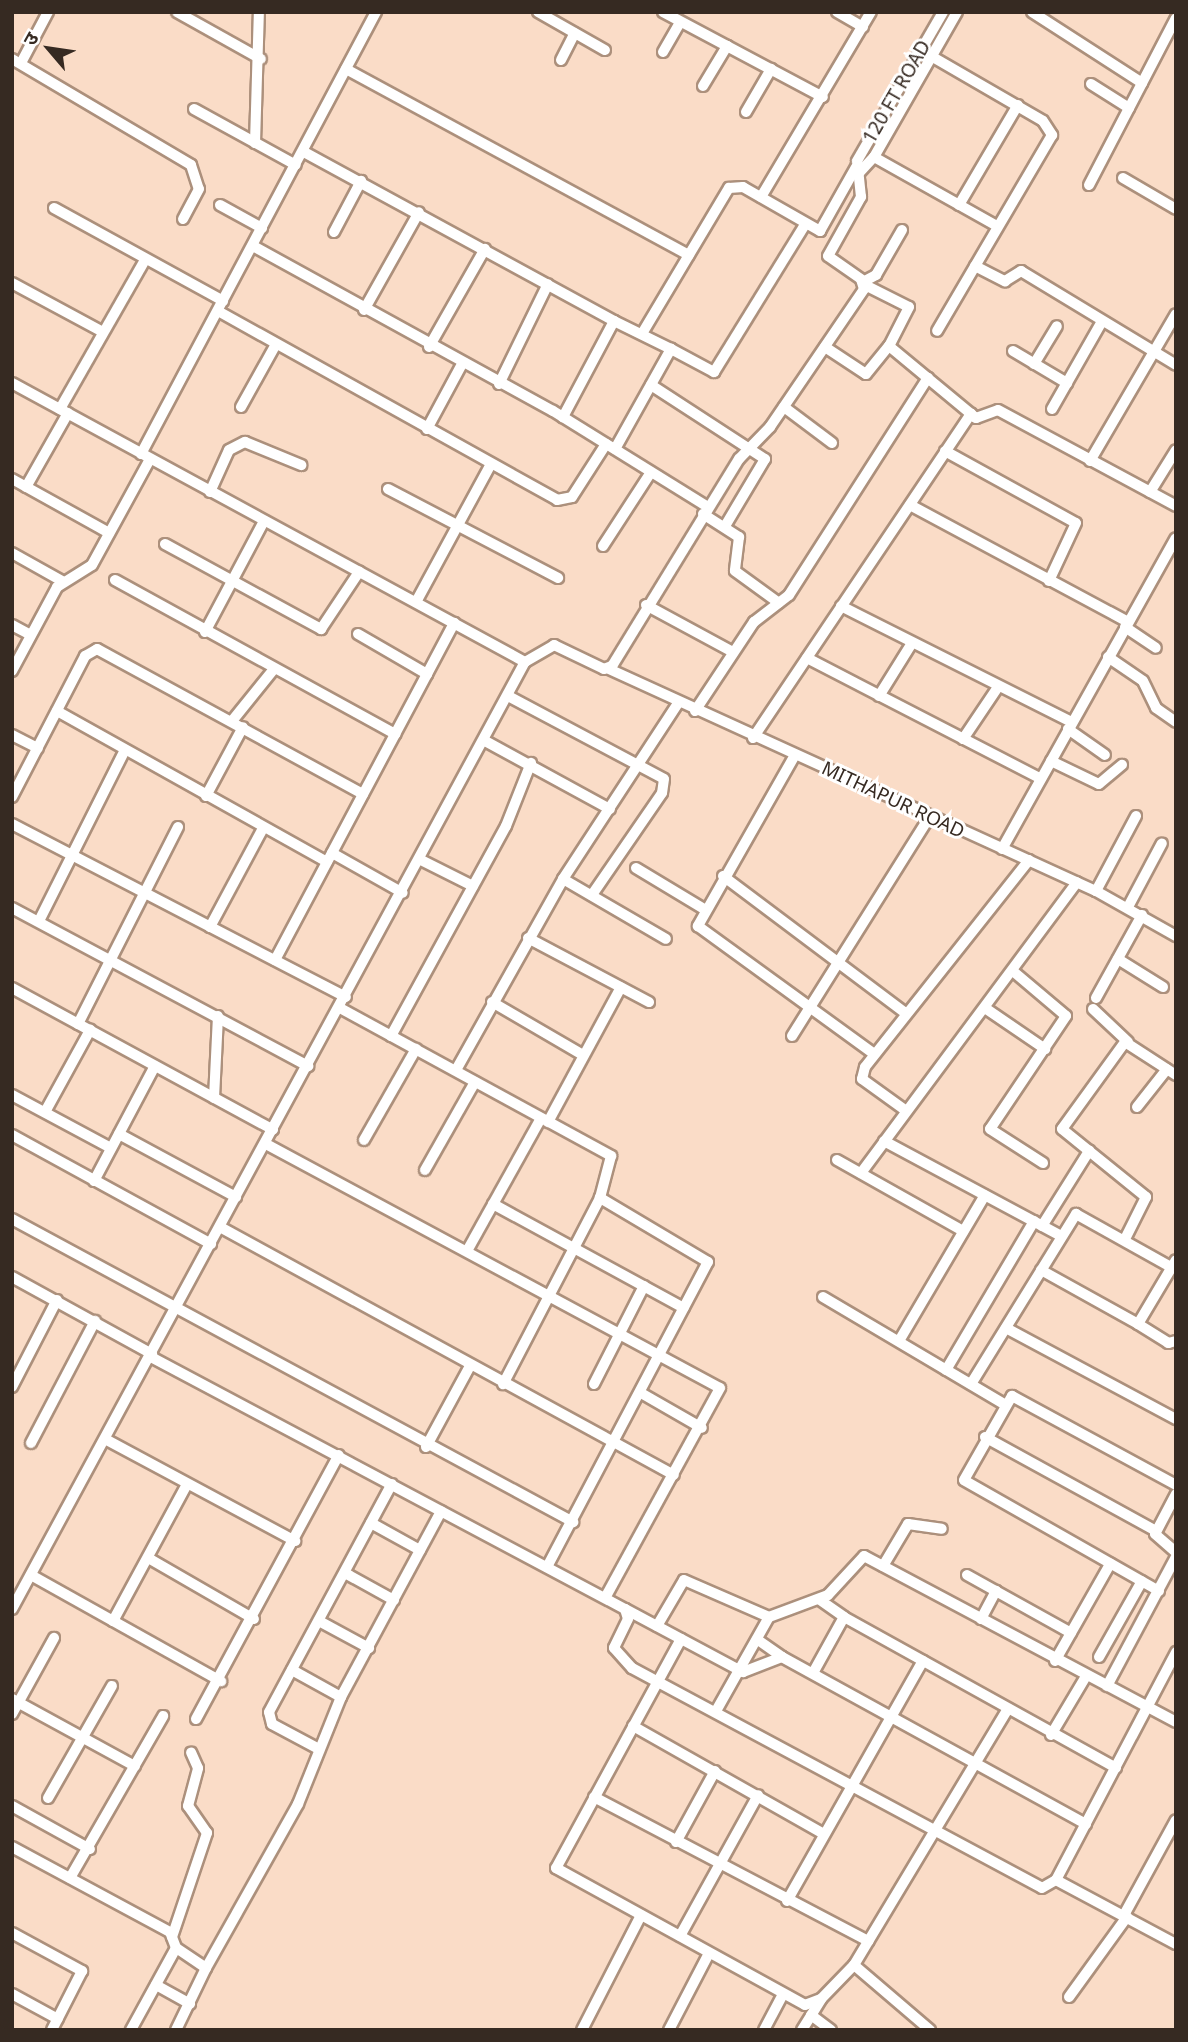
<!DOCTYPE html>
<meta charset="utf-8">
<style>
body{margin:0}
#map{position:relative;width:1188px;height:2042px;overflow:hidden;background:#fadcc7;font-family:"Noto Sans","Noto Sans Devanagari",sans-serif}
div>[style]{position:absolute}
[style*='--x']{left:calc(var(--x)*1px);top:calc(var(--y)*1px);width:calc(var(--w)*1px);rotate:calc(var(--a)*1deg)}
.roads{filter:drop-shadow(2px 0 #ac907c) drop-shadow(-2px 0 #ac907c) drop-shadow(0 2px #ac907c) drop-shadow(0 -2px #ac907c)}
.minor>*{height:10px;margin:-5px;padding:0 5px;transform-origin:5px;border-radius:5px;background:#fff}
span{translate:-50% -50%;white-space:nowrap;text-align:center;line-height:1.15;-webkit-text-stroke:6px #fff;paint-order:stroke}
.street-label{font-size:19px;color:#362a22}
.frame{position:absolute;inset:0;border:14px solid #362a22;pointer-events:none}
.north{position:absolute;left:14px;top:14px;width:70px;height:70px;-webkit-text-stroke:5px #fff;paint-order:stroke;rotate:299deg;font-size:19px;font-weight:700;line-height:28px;text-align:center;color:#362a22}
.north::after{content:'';display:block;margin:auto;width:24px;height:32px;background:#362a22;clip-path:polygon(50% 0,100% 100%,50% 72%,0 100%)}
</style>
<div id="map">
<div class="roads">
<div class="minor">
<i style="--x:177;--y:12;--w:96;--a:29.2"></i>
<i style="--x:538;--y:12;--w:77;--a:29.6"></i>
<i style="--x:663;--y:12;--w:181;--a:28"></i>
<i style="--x:837;--y:12;--w:30;--a:30"></i>
<i style="--x:1032;--y:12;--w:131;--a:32.8"></i>
<i style="--x:663;--y:52;--w:34;--a:-60"></i>
<i style="--x:931;--y:56;--w:129;--a:30.1"></i>
<i style="--x:1043;--y:121;--w:17;--a:57"></i>
<i style="--x:1052;--y:135;--w:227;--a:120.4"></i>
<i style="--x:12;--y:59;--w:208;--a:30.6"></i>
<i style="--x:191;--y:165;--w:25;--a:72"></i>
<i style="--x:199;--y:189;--w:34;--a:118"></i>
<i style="--x:561;--y:60;--w:30;--a:-63"></i>
<i style="--x:21;--y:63;--w:58;--a:-62.1"></i>
<i style="--x:346;--y:69;--w:390;--a:28.5"></i>
<i style="--x:1091;--y:84;--w:45;--a:32.3"></i>
<i style="--x:703;--y:86;--w:47;--a:-59"></i>
<i style="--x:194;--y:109;--w:116;--a:28.8"></i>
<i style="--x:746;--y:112;--w:50;--a:-59.8"></i>
<i style="--x:255;--y:143;--w:131;--a:-88.3"></i>
<i style="--x:304;--y:152;--w:353;--a:28.6"></i>
<i style="--x:614;--y:321;--w:109;--a:118"></i>
<i style="--x:874;--y:157;--w:141;--a:29.3"></i>
<i style="--x:858;--y:174;--w:23;--a:-47"></i>
<i style="--x:874;--y:157;--w:167;--a:-60.2"></i>
<i style="--x:1123;--y:178;--w:61;--a:30.3"></i>
<i style="--x:1089;--y:185;--w:188;--a:-62.5"></i>
<i style="--x:761;--y:197;--w:215;--a:-59.3"></i>
<i style="--x:220;--y:205;--w:48;--a:28.7"></i>
<i style="--x:959;--y:205;--w:116;--a:-59.5"></i>
<i style="--x:54;--y:208;--w:193;--a:28.8"></i>
<i style="--x:334;--y:232;--w:58;--a:-62.1"></i>
<i style="--x:253;--y:246;--w:342;--a:28.8"></i>
<i style="--x:553;--y:411;--w:182;--a:31.8"></i>
<i style="--x:975;--y:266;--w:34;--a:27"></i>
<i style="--x:1005;--y:281;--w:19;--a:-32"></i>
<i style="--x:1021;--y:271;--w:181;--a:31.2"></i>
<i style="--x:863;--y:282;--w:15;--a:-28"></i>
<i style="--x:876;--y:275;--w:52;--a:-60"></i>
<i style="--x:12;--y:283;--w:103;--a:28.3"></i>
<i style="--x:865;--y:285;--w:49;--a:26.6"></i>
<i style="--x:909;--y:307;--w:44;--a:117.1"></i>
<i style="--x:889;--y:346;--w:113;--a:39.6"></i>
<i style="--x:976;--y:418;--w:23;--a:-20"></i>
<i style="--x:998;--y:410;--w:202;--a:28.3"></i>
<i style="--x:364;--y:310;--w:112;--a:-60.7"></i>
<i style="--x:218;--y:311;--w:388;--a:29.1"></i>
<i style="--x:557;--y:500;--w:15;--a:-11"></i>
<i style="--x:572;--y:497;--w:63;--a:-57.3"></i>
<i style="--x:614;--y:321;--w:64;--a:26.2"></i>
<i style="--x:643;--y:332;--w:168;--a:-59.2"></i>
<i style="--x:729;--y:188;--w:14;--a:-4"></i>
<i style="--x:743;--y:187;--w:89;--a:29.7"></i>
<i style="--x:820;--y:231;--w:73;--a:-60.6"></i>
<i style="--x:429;--y:347;--w:113;--a:-60.3"></i>
<i style="--x:825;--y:347;--w:49;--a:33.4"></i>
<i style="--x:866;--y:374;--w:36;--a:-51"></i>
<i style="--x:1013;--y:351;--w:63;--a:30.7"></i>
<i style="--x:1034;--y:364;--w:44;--a:-58.8"></i>
<i style="--x:12;--y:383;--w:584;--a:28.54"></i>
<i style="--x:499;--y:384;--w:111;--a:-63.9"></i>
<i style="--x:651;--y:385;--w:136;--a:33"></i>
<i style="--x:765;--y:459;--w:78;--a:120.8"></i>
<i style="--x:241;--y:407;--w:72;--a:-60.9"></i>
<i style="--x:784;--y:407;--w:60;--a:36.9"></i>
<i style="--x:60;--y:409;--w:172;--a:-60.3"></i>
<i style="--x:1052;--y:409;--w:99;--a:-60.3"></i>
<i style="--x:427;--y:429;--w:74;--a:-61.7"></i>
<i style="--x:615;--y:449;--w:115;--a:-60.8"></i>
<i style="--x:671;--y:349;--w:49;--a:28.1"></i>
<i style="--x:714;--y:372;--w:172;--a:-58.3"></i>
<i style="--x:945;--y:451;--w:149;--a:28.8"></i>
<i style="--x:1076;--y:523;--w:64;--a:115"></i>
<i style="--x:141;--y:454;--w:501;--a:-62"></i>
<i style="--x:1090;--y:461;--w:170;--a:-59.7"></i>
<i style="--x:12;--y:479;--w:111;--a:29.1"></i>
<i style="--x:26;--y:487;--w:85;--a:-60.4"></i>
<i style="--x:388;--y:489;--w:192;--a:27.6"></i>
<i style="--x:210;--y:492;--w:46;--a:-65.7"></i>
<i style="--x:229;--y:450;--w:18;--a:-27"></i>
<i style="--x:245;--y:442;--w:61;--a:22.3"></i>
<i style="--x:1150;--y:492;--w:49;--a:-58.2"></i>
<i style="--x:910;--y:505;--w:247;--a:28.2"></i>
<i style="--x:703;--y:514;--w:43;--a:32.6"></i>
<i style="--x:739;--y:537;--w:34;--a:97"></i>
<i style="--x:735;--y:571;--w:54;--a:36"></i>
<i style="--x:165;--y:544;--w:178;--a:28.6"></i>
<i style="--x:321;--y:629;--w:69;--a:-56.3"></i>
<i style="--x:603;--y:546;--w:88;--a:-57"></i>
<i style="--x:12;--y:553;--w:57;--a:29.2"></i>
<i style="--x:115;--y:580;--w:320;--a:28.8"></i>
<i style="--x:416;--y:602;--w:157;--a:-61.5"></i>
<i style="--x:646;--y:605;--w:99;--a:28.4"></i>
<i style="--x:841;--y:606;--w:258;--a:26.7"></i>
<i style="--x:12;--y:625;--w:21;--a:28"></i>
<i style="--x:1125;--y:627;--w:37;--a:34"></i>
<i style="--x:205;--y:632;--w:126;--a:-62"></i>
<i style="--x:358;--y:634;--w:80;--a:30.1"></i>
<i style="--x:1108;--y:657;--w:42;--a:34.4"></i>
<i style="--x:1143;--y:681;--w:30;--a:64"></i>
<i style="--x:1156;--y:708;--w:24;--a:35"></i>
<i style="--x:807;--y:658;--w:263;--a:27.3"></i>
<i style="--x:609;--y:669;--w:535;--a:24.51"></i>
<i style="--x:1096;--y:891;--w:92;--a:29.4"></i>
<i style="--x:12;--y:671;--w:95;--a:-61.8"></i>
<i style="--x:57;--y:587;--w:41;--a:-32.2"></i>
<i style="--x:92;--y:565;--w:121;--a:-61.3"></i>
<i style="--x:879;--y:696;--w:62;--a:-58.1"></i>
<i style="--x:510;--y:697;--w:174;--a:28"></i>
<i style="--x:664;--y:779;--w:14;--a:98"></i>
<i style="--x:662;--y:793;--w:124;--a:124.5"></i>
<i style="--x:57;--y:711;--w:309;--a:29.2"></i>
<i style="--x:695;--y:711;--w:107;--a:-56.5"></i>
<i style="--x:754;--y:622;--w:44;--a:-37.6"></i>
<i style="--x:789;--y:595;--w:258;--a:-57.4"></i>
<i style="--x:232;--y:721;--w:67;--a:-51.1"></i>
<i style="--x:1068;--y:729;--w:45;--a:35.1"></i>
<i style="--x:12;--y:735;--w:29;--a:27"></i>
<i style="--x:753;--y:738;--w:391;--a:-56.1"></i>
<i style="--x:963;--y:739;--w:63;--a:-56.1"></i>
<i style="--x:487;--y:742;--w:140;--a:28.6"></i>
<i style="--x:795;--y:755;--w:197;--a:119.6"></i>
<i style="--x:698;--y:926;--w:218;--a:36"></i>
<i style="--x:1051;--y:761;--w:53;--a:25.6"></i>
<i style="--x:1099;--y:784;--w:30;--a:-40"></i>
<i style="--x:206;--y:796;--w:78;--a:-61.8"></i>
<i style="--x:12;--y:797;--w:159;--a:-62.6"></i>
<i style="--x:85;--y:656;--w:14;--a:-30"></i>
<i style="--x:97;--y:649;--w:303;--a:28.6"></i>
<i style="--x:12;--y:824;--w:376;--a:27.4"></i>
<i style="--x:1002;--y:849;--w:356;--a:-60.8"></i>
<i style="--x:332;--y:853;--w:81;--a:29.4"></i>
<i style="--x:421;--y:860;--w:58;--a:26.6"></i>
<i style="--x:636;--y:868;--w:79;--a:31.1"></i>
<i style="--x:723;--y:876;--w:226;--a:36.9"></i>
<i style="--x:563;--y:879;--w:119;--a:30.2"></i>
<i style="--x:1096;--y:891;--w:85;--a:-61.9"></i>
<i style="--x:1128;--y:907;--w:72;--a:-62"></i>
<i style="--x:12;--y:908;--w:336;--a:28.1"></i>
<i style="--x:39;--y:921;--w:191;--a:-63.3"></i>
<i style="--x:210;--y:927;--w:112;--a:-61.8"></i>
<i style="--x:528;--y:938;--w:137;--a:27.9"></i>
<i style="--x:1118;--y:959;--w:53;--a:31.9"></i>
<i style="--x:275;--y:960;--w:382;--a:-62"></i>
<i style="--x:1014;--y:972;--w:68;--a:40.2"></i>
<i style="--x:1066;--y:1016;--w:136;--a:123.9"></i>
<i style="--x:990;--y:1129;--w:63;--a:32.7"></i>
<i style="--x:12;--y:988;--w:297;--a:28.5"></i>
<i style="--x:1096;--y:998;--w:95;--a:-61"></i>
<i style="--x:492;--y:1002;--w:105;--a:30.2"></i>
<i style="--x:340;--y:1008;--w:309;--a:28.6"></i>
<i style="--x:611;--y:1156;--w:43;--a:104.7"></i>
<i style="--x:600;--y:1198;--w:210;--a:117.5"></i>
<i style="--x:985;--y:1008;--w:73;--a:34.3"></i>
<i style="--x:1093;--y:1009;--w:48;--a:43.3"></i>
<i style="--x:78;--y:1024;--w:221;--a:-63.1"></i>
<i style="--x:391;--y:1036;--w:239;--a:-61.3"></i>
<i style="--x:506;--y:826;--w:68;--a:-68.4"></i>
<i style="--x:792;--y:1036;--w:257;--a:-57.9"></i>
<i style="--x:456;--y:1070;--w:219;--a:-60.7"></i>
<i style="--x:563;--y:879;--w:210;--a:-56.8"></i>
<i style="--x:12;--y:1095;--w:112;--a:28.2"></i>
<i style="--x:214;--y:1098;--w:82;--a:-87.2"></i>
<i style="--x:1137;--y:1107;--w:48;--a:-51.7"></i>
<i style="--x:905;--y:1110;--w:53;--a:-144.2"></i>
<i style="--x:862;--y:1079;--w:12;--a:-76"></i>
<i style="--x:865;--y:1067;--w:264;--a:-51.6"></i>
<i style="--x:45;--y:1112;--w:94;--a:-61.2"></i>
<i style="--x:548;--y:1122;--w:153;--a:-61.6"></i>
<i style="--x:119;--y:1134;--w:133;--a:28.3"></i>
<i style="--x:12;--y:1135;--w:227;--a:28.7"></i>
<i style="--x:364;--y:1140;--w:105;--a:-60.3"></i>
<i style="--x:884;--y:1141;--w:201;--a:28.2"></i>
<i style="--x:266;--y:1144;--w:515;--a:28.26"></i>
<i style="--x:720;--y:1388;--w:239;--a:118.7"></i>
<i style="--x:837;--y:1160;--w:145;--a:29.4"></i>
<i style="--x:425;--y:1170;--w:101;--a:-60.4"></i>
<i style="--x:861;--y:1173;--w:362;--a:-53.4"></i>
<i style="--x:94;--y:1181;--w:130;--a:-62.1"></i>
<i style="--x:493;--y:1204;--w:217;--a:28.6"></i>
<i style="--x:12;--y:1219;--w:638;--a:28.37"></i>
<i style="--x:1042;--y:1226;--w:89;--a:-57.9"></i>
<i style="--x:220;--y:1227;--w:517;--a:28.65"></i>
<i style="--x:1125;--y:1239;--w:47;--a:-63.4"></i>
<i style="--x:1146;--y:1197;--w:108;--a:-141"></i>
<i style="--x:1062;--y:1129;--w:107;--a:-54.1"></i>
<i style="--x:1125;--y:1042;--w:61;--a:32.9"></i>
<i style="--x:467;--y:1251;--w:152;--a:-60.9"></i>
<i style="--x:1041;--y:1270;--w:111;--a:29.1"></i>
<i style="--x:1138;--y:1324;--w:74;--a:-59.3"></i>
<i style="--x:12;--y:1277;--w:160;--a:28.8"></i>
<i style="--x:823;--y:1297;--w:210;--a:30.6"></i>
<i style="--x:1138;--y:1324;--w:36;--a:32"></i>
<i style="--x:1168;--y:1343;--w:8;--a:-14"></i>
<i style="--x:1006;--y:1328;--w:193;--a:28.2"></i>
<i style="--x:899;--y:1341;--w:169;--a:-59.5"></i>
<i style="--x:151;--y:1357;--w:537;--a:28"></i>
<i style="--x:625;--y:1609;--w:10;--a:73"></i>
<i style="--x:628;--y:1619;--w:32;--a:116"></i>
<i style="--x:614;--y:1648;--w:27;--a:48"></i>
<i style="--x:632;--y:1668;--w:465;--a:28.2"></i>
<i style="--x:1042;--y:1888;--w:16;--a:-30"></i>
<i style="--x:1056;--y:1880;--w:258;--a:-62.2"></i>
<i style="--x:946;--y:1370;--w:173;--a:-59.4"></i>
<i style="--x:594;--y:1384;--w:110;--a:-63"></i>
<i style="--x:971;--y:1384;--w:200;--a:-58.3"></i>
<i style="--x:1076;--y:1214;--w:109;--a:29.2"></i>
<i style="--x:12;--y:1387;--w:98;--a:-62.7"></i>
<i style="--x:641;--y:1393;--w:70;--a:29.8"></i>
<i style="--x:985;--y:1437;--w:195;--a:28.8"></i>
<i style="--x:105;--y:1439;--w:216;--a:28.2"></i>
<i style="--x:31;--y:1443;--w:138;--a:-62.3"></i>
<i style="--x:426;--y:1447;--w:92;--a:-61.5"></i>
<i style="--x:1176;--y:1494;--w:45;--a:117.7"></i>
<i style="--x:1155;--y:1534;--w:28;--a:41"></i>
<i style="--x:371;--y:1523;--w:56;--a:28.9"></i>
<i style="--x:150;--y:1559;--w:120;--a:30"></i>
<i style="--x:883;--y:1566;--w:49;--a:-59.2"></i>
<i style="--x:908;--y:1524;--w:34;--a:8"></i>
<i style="--x:547;--y:1567;--w:345;--a:-62.2"></i>
<i style="--x:708;--y:1262;--w:126;--a:-149.3"></i>
<i style="--x:345;--y:1573;--w:56;--a:28.9"></i>
<i style="--x:31;--y:1575;--w:218;--a:29.2"></i>
<i style="--x:967;--y:1575;--w:119;--a:29.1"></i>
<i style="--x:1159;--y:1591;--w:224;--a:-150.4"></i>
<i style="--x:964;--y:1480;--w:97;--a:-60.3"></i>
<i style="--x:1012;--y:1396;--w:187;--a:28.5"></i>
<i style="--x:820;--y:1600;--w:29;--a:35"></i>
<i style="--x:12;--y:1609;--w:1077;--a:-61.56"></i>
<i style="--x:525;--y:662;--w:34;--a:-30"></i>
<i style="--x:554;--y:645;--w:55;--a:25.6"></i>
<i style="--x:604;--y:669;--w:9;--a:-21"></i>
<i style="--x:612;--y:666;--w:243;--a:-58.5"></i>
<i style="--x:739;--y:459;--w:45;--a:-45.9"></i>
<i style="--x:770;--y:427;--w:167;--a:-55.7"></i>
<i style="--x:864;--y:289;--w:10;--a:-107"></i>
<i style="--x:861;--y:279;--w:40;--a:-145.1"></i>
<i style="--x:828;--y:256;--w:68;--a:-60.8"></i>
<i style="--x:861;--y:197;--w:36;--a:-96"></i>
<i style="--x:857;--y:161;--w:172;--a:-60"></i>
<i style="--x:625;--y:1609;--w:134;--a:28.1"></i>
<i style="--x:743;--y:1672;--w:42;--a:-21"></i>
<i style="--x:782;--y:1657;--w:347;--a:28.8"></i>
<i style="--x:981;--y:1619;--w:32;--a:-62"></i>
<i style="--x:113;--y:1621;--w:156;--a:-61.6"></i>
<i style="--x:319;--y:1621;--w:57;--a:28.4"></i>
<i style="--x:657;--y:1626;--w:53;--a:-59.6"></i>
<i style="--x:684;--y:1580;--w:93;--a:23.5"></i>
<i style="--x:769;--y:1617;--w:63;--a:-20.4"></i>
<i style="--x:828;--y:1595;--w:53;--a:-47.3"></i>
<i style="--x:864;--y:1556;--w:353;--a:28"></i>
<i style="--x:681;--y:1639;--w:261;--a:118.6"></i>
<i style="--x:556;--y:1868;--w:284;--a:28.8"></i>
<i style="--x:805;--y:2005;--w:17;--a:-21"></i>
<i style="--x:821;--y:1999;--w:47;--a:-45.9"></i>
<i style="--x:854;--y:1965;--w:297;--a:-59"></i>
<i style="--x:758;--y:1640;--w:29;--a:35"></i>
<i style="--x:1099;--y:1657;--w:87;--a:-60.5"></i>
<i style="--x:1055;--y:1661;--w:112;--a:-60.4"></i>
<i style="--x:292;--y:1670;--w:56;--a:28.9"></i>
<i style="--x:813;--y:1673;--w:64;--a:-61"></i>
<i style="--x:844;--y:1617;--w:311;--a:29"></i>
<i style="--x:1107;--y:1686;--w:146;--a:-61.9"></i>
<i style="--x:12;--y:1699;--w:140;--a:28.6"></i>
<i style="--x:716;--y:1711;--w:108;--a:-60.6"></i>
<i style="--x:12;--y:1714;--w:87;--a:-61.1"></i>
<i style="--x:196;--y:1719;--w:300;--a:-61.6"></i>
<i style="--x:633;--y:1726;--w:217;--a:29.5"></i>
<i style="--x:1051;--y:1735;--w:66;--a:-59.2"></i>
<i style="--x:317;--y:1748;--w:51;--a:-151.9"></i>
<i style="--x:272;--y:1724;--w:12;--a:-104"></i>
<i style="--x:269;--y:1712;--w:259;--a:-61.7"></i>
<i style="--x:594;--y:1797;--w:310;--a:27.7"></i>
<i style="--x:48;--y:1798;--w:129;--a:-60.3"></i>
<i style="--x:12;--y:1806;--w:89;--a:28.9"></i>
<i style="--x:676;--y:1842;--w:81;--a:-61.2"></i>
<i style="--x:12;--y:1847;--w:179;--a:28.3"></i>
<i style="--x:170;--y:1932;--w:17;--a:69"></i>
<i style="--x:176;--y:1948;--w:94;--a:118.8"></i>
<i style="--x:70;--y:1878;--w:187;--a:-60.1"></i>
<i style="--x:1056;--y:1880;--w:136;--a:28.1"></i>
<i style="--x:787;--y:1901;--w:276;--a:-60.5"></i>
<i style="--x:1124;--y:1915;--w:108;--a:-61.3"></i>
<i style="--x:12;--y:1933;--w:80;--a:28.5"></i>
<i style="--x:82;--y:1971;--w:66;--a:117"></i>
<i style="--x:680;--y:1936;--w:161;--a:-61"></i>
<i style="--x:172;--y:1937;--w:110;--a:-71.4"></i>
<i style="--x:207;--y:1833;--w:33;--a:-125"></i>
<i style="--x:188;--y:1806;--w:39;--a:-75"></i>
<i style="--x:198;--y:1768;--w:17;--a:-114"></i>
<i style="--x:854;--y:1965;--w:100;--a:40.5"></i>
<i style="--x:206;--y:1968;--w:188;--a:-60.7"></i>
<i style="--x:298;--y:1804;--w:115;--a:-68.1"></i>
<i style="--x:341;--y:1697;--w:211;--a:-61.7"></i>
<i style="--x:156;--y:1985;--w:39;--a:29"></i>
<i style="--x:12;--y:1994;--w:52;--a:28.5"></i>
<i style="--x:1069;--y:1997;--w:99;--a:-54.1"></i>
<i style="--x:811;--y:2015;--w:25;--a:37"></i>
<i style="--x:176;--y:2030;--w:69;--a:-64.2"></i>
<i style="--x:206;--y:1968;--w:36;--a:-146"></i>
<i style="--x:582;--y:2030;--w:129;--a:-62.8"></i>
<i style="--x:669;--y:2030;--w:87;--a:-62.5"></i>
<i style="--x:764;--y:2030;--w:38;--a:-62"></i>
<i style="--x:802;--y:2030;--w:36;--a:-58"></i>
</div>
</div>
<div class="street-label">
<span style="left:897px;top:92px;rotate:-60deg">120 FT ROAD</span>
<span style="left:893px;top:800px;rotate:25deg">MITHAPUR ROAD</span>
</div>
<div class="frame"></div>
<div class="north">उ</div>
</div>
